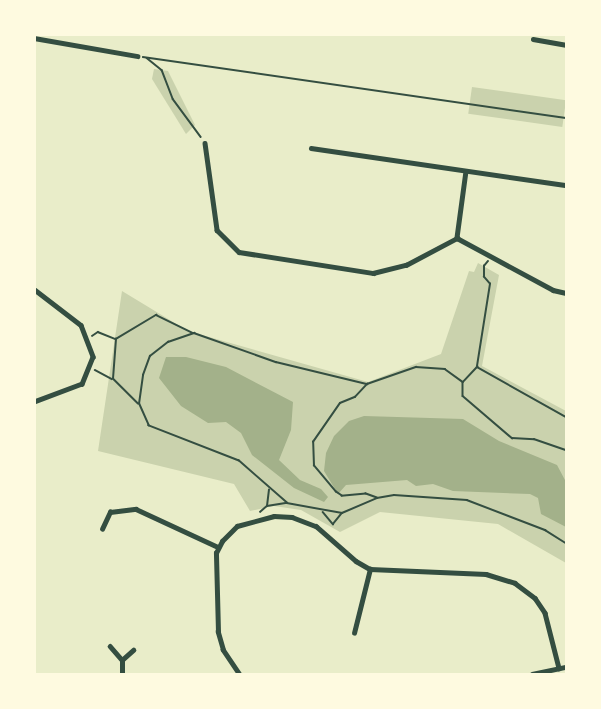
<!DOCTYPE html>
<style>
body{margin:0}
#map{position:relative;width:601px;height:709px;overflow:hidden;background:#e9edc9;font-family:Barlow,sans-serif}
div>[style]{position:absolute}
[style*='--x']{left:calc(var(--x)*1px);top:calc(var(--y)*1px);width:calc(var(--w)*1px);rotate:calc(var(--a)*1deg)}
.green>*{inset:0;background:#cad2ad;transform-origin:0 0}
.water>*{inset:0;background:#a3b18a}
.path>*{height:1.5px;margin:-0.75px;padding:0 0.75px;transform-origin:0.75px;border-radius:0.75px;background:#344e41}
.minor>*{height:4.5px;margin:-2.25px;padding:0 2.25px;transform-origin:2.25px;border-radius:2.25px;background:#344e41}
span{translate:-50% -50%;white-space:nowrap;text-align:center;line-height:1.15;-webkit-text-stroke:6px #fefae0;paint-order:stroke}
.frame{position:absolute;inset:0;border:36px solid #fefae0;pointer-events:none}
</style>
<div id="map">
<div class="green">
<i style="clip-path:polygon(154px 69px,168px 71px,195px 125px,186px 134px,152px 79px)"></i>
<i style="left:472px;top:87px;width:95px;height:27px;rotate:8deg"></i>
<i style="clip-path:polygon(478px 263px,499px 275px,482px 366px,566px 411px,566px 563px,498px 524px,380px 512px,340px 532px,301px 510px,274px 506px,250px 511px,234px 484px,98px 451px,122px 291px,188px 331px,368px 382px,441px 354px,469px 271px,474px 272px)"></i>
</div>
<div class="water">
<i style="clip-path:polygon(166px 357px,186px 357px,226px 367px,293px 402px,291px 430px,279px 460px,300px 480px,321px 489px,328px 497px,324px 502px,294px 488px,252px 455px,241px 433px,226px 422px,208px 423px,181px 406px,159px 378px)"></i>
<i style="clip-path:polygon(364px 416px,463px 419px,499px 441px,557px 465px,566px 482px,566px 527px,541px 514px,538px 498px,530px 494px,453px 491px,433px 484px,416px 486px,407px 480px,346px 485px,338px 494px,324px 471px,326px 453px,334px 436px,349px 421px)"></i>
</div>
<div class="path">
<i style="--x:143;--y:57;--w:427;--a:8.2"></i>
<i style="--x:147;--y:58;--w:19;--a:39"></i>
<i style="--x:162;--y:70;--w:31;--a:69"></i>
<i style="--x:173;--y:99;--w:47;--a:53.6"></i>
<i style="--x:92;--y:336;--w:7;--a:-34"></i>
<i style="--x:98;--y:332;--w:18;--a:22"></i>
<i style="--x:477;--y:366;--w:83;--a:-81"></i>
<i style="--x:490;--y:284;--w:9;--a:-131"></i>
<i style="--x:484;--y:277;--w:11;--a:-90"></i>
<i style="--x:484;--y:266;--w:6;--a:-51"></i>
<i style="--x:95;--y:370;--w:19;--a:28"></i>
<i style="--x:463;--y:382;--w:21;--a:-47"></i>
<i style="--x:477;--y:367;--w:102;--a:29.3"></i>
<i style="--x:138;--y:404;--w:35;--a:-135"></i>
<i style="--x:113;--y:379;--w:40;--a:-85.7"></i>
<i style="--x:116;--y:339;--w:47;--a:-31"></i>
<i style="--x:156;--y:315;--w:41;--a:25.9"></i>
<i style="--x:377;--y:498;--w:12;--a:-160"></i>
<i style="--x:366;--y:494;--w:24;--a:175"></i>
<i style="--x:342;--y:496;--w:7;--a:-146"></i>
<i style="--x:336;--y:492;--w:34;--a:-130"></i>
<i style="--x:314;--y:466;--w:24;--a:-92"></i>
<i style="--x:313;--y:442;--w:47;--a:-55.3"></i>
<i style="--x:340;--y:403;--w:16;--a:-22"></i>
<i style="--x:355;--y:397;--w:18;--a:-47"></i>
<i style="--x:367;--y:384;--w:52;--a:-19.1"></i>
<i style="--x:416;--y:367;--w:29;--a:4"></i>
<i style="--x:445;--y:369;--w:22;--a:36"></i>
<i style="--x:463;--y:382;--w:14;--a:90"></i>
<i style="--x:463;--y:396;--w:65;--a:40.6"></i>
<i style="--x:512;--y:438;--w:22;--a:3"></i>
<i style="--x:534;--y:439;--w:34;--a:19"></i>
<i style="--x:287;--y:503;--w:64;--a:-138.8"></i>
<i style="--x:239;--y:461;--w:97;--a:-158.7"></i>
<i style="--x:149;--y:426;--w:24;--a:-114"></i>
<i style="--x:139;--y:404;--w:29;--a:-82"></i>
<i style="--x:143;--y:375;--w:20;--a:-70"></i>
<i style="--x:150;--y:356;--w:23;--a:-38"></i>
<i style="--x:168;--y:342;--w:28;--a:-19"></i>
<i style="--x:194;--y:333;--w:87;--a:19.5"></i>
<i style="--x:276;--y:362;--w:94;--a:13.6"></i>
<i style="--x:267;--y:506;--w:20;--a:-9"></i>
<i style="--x:287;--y:503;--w:56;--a:10.3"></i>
<i style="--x:342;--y:513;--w:38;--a:-23"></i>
<i style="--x:377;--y:498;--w:17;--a:-10"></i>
<i style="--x:394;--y:495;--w:73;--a:3.9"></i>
<i style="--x:467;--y:500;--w:84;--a:21"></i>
<i style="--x:545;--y:530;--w:25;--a:32"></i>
<i style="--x:260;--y:512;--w:9;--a:-41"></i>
<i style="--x:267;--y:506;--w:16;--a:-83"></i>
<i style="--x:323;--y:512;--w:16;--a:50"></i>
<i style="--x:333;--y:524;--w:13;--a:-51"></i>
</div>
<div class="minor">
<i style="--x:34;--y:38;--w:105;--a:9.9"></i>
<i style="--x:533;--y:39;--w:34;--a:10"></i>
<i style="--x:205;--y:143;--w:88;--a:82.1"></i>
<i style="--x:217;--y:230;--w:31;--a:45"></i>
<i style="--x:239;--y:252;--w:136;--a:8.9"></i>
<i style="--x:373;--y:273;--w:34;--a:-14"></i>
<i style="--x:406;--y:265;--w:58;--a:-27.9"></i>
<i style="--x:311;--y:148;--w:258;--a:8.3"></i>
<i style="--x:466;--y:171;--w:68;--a:97.7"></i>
<i style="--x:457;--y:238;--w:109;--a:28.4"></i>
<i style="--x:553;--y:290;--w:13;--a:13"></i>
<i style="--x:34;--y:289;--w:59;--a:37.5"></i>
<i style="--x:81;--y:325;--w:34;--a:69"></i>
<i style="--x:93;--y:357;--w:29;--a:112"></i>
<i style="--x:82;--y:384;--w:51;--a:159.4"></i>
<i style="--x:102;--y:529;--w:19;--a:-65"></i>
<i style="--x:110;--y:512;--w:26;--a:-7"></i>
<i style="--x:136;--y:509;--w:90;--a:24.9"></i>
<i style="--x:354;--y:633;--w:66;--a:-76"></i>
<i style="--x:110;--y:646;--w:18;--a:49"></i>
<i style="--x:122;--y:660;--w:15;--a:-42"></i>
<i style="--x:122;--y:674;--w:14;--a:-90"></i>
<i style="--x:239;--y:674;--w:29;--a:-124"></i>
<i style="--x:223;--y:650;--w:19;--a:-106"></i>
<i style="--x:218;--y:632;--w:79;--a:-91.5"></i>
<i style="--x:216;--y:553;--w:13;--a:-63"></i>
<i style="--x:222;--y:541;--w:21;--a:-45"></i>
<i style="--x:237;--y:526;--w:38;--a:-15"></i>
<i style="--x:274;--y:516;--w:18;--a:3"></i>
<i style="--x:292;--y:517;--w:26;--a:21"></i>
<i style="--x:316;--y:526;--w:53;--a:41.2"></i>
<i style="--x:356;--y:561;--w:16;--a:30"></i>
<i style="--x:370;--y:569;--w:116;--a:2.5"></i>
<i style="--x:486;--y:574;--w:30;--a:17"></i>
<i style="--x:515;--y:583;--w:25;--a:37"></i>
<i style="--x:535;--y:598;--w:18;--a:56"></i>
<i style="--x:545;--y:613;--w:57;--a:75.7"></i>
<i style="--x:532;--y:674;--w:35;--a:-12"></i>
</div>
<div class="frame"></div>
</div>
